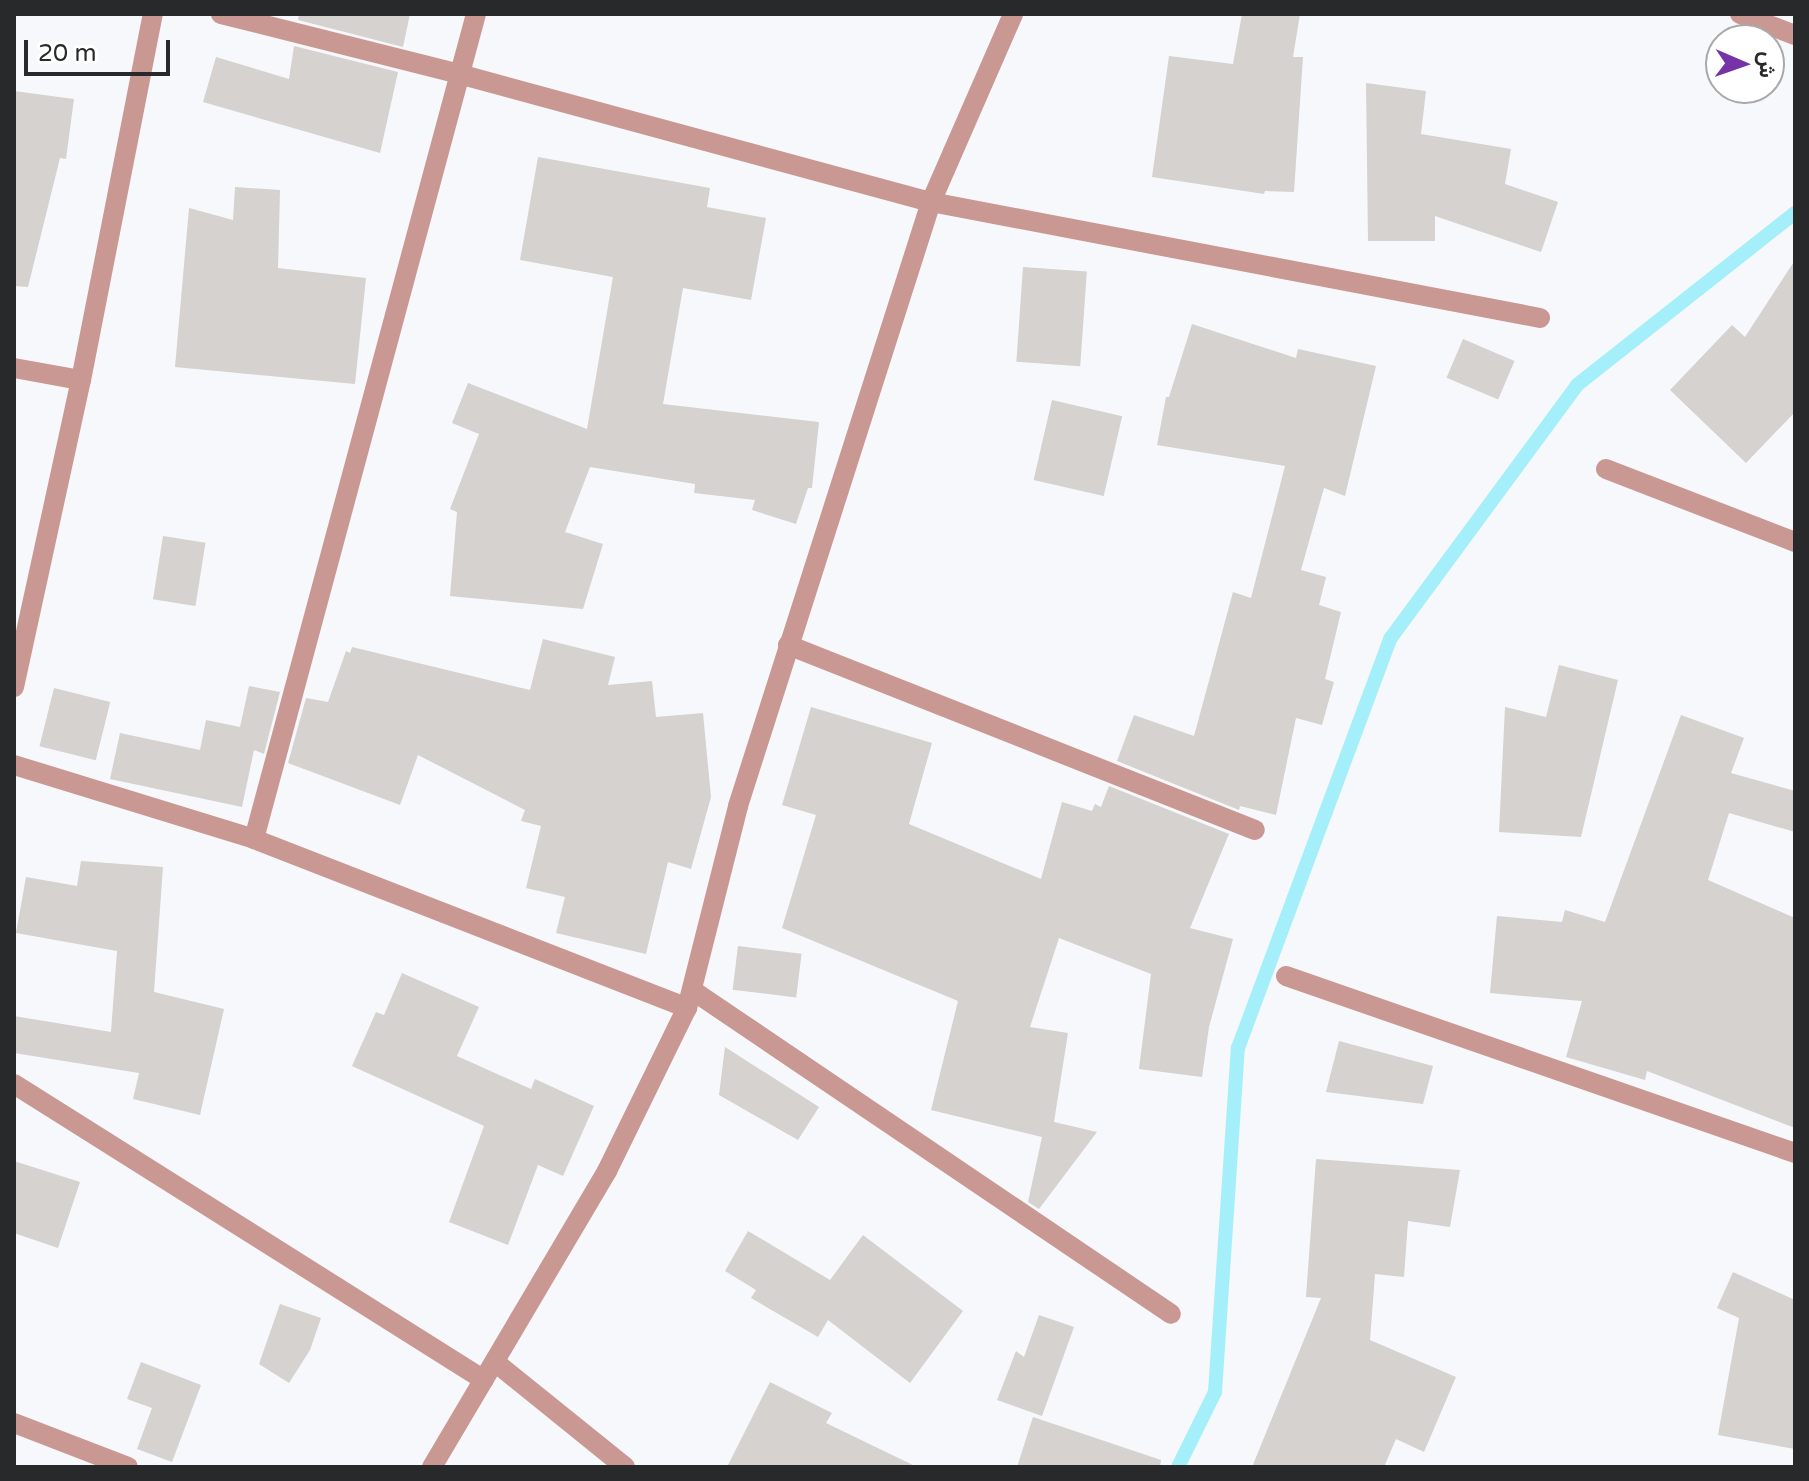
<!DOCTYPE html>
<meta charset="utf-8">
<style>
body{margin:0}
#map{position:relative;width:1809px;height:1481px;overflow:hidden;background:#f6f8fb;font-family:"Varela Round",Vazirmatn,sans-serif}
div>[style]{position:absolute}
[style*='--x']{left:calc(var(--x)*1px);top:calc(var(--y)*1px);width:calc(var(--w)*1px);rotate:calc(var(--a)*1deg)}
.stream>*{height:14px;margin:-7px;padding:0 7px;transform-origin:7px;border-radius:7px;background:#a5effa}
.building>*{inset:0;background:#d5d2d0;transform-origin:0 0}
.minor>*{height:20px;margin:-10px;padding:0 10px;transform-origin:10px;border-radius:10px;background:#c99893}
span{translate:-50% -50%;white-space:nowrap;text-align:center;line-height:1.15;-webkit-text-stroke:6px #fff;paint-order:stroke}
.frame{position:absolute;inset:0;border:16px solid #28292a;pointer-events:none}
.north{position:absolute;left:1705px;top:24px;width:80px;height:80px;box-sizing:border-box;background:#fff;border:2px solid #a9a9aa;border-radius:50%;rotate:92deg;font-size:22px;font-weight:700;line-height:32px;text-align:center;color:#28292a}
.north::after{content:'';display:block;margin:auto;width:28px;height:36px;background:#7533a7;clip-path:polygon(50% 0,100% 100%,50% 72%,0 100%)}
.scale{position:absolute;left:24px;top:40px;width:146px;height:36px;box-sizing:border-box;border:4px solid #28292a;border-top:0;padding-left:10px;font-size:24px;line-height:28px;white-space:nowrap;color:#28292a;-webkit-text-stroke:6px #fff;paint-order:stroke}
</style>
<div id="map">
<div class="stream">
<i style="--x:1178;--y:1467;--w:84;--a:-63.7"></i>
<i style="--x:1215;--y:1392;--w:345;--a:-86.2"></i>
<i style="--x:1238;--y:1048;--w:436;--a:-69.6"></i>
<i style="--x:1390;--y:639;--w:315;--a:-53.6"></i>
<i style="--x:1577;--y:385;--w:278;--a:-38.3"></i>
</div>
<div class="building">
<i style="clip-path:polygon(299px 14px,410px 14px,403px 47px,298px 20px)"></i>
<i style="clip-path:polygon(1242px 14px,1300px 14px,1293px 57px,1303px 57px,1294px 192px,1265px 191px,1264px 194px,1152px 177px,1169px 56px,1233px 64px)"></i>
<i style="clip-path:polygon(294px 46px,398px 72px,380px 153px,203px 102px,216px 57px,289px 79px)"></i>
<i style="clip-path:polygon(1366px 83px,1426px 91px,1421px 134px,1511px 149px,1505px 184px,1558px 202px,1541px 252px,1435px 216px,1435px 241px,1368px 241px)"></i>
<i style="clip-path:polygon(14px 91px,74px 99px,66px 159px,60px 158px,28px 287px,14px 286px)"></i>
<i style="clip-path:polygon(538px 157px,710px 188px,707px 207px,766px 218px,751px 300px,683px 288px,663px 404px,819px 422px,812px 488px,808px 488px,796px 524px,752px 510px,755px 500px,694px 493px,695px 484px,590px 467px,565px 532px,603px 544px,583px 609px,450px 596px,457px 512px,450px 509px,479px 434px,452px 423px,468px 383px,587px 429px,613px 277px,520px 260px)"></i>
<i style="clip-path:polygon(235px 187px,280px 190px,278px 268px,366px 278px,355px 384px,175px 367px,189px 208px,233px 220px)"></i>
<i style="clip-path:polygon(1795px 260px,1795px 412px,1746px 463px,1670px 390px,1732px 325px,1745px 337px)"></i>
<i style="left:1023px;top:267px;width:64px;height:95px;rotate:4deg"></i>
<i style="clip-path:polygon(1192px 324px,1296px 358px,1298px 349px,1376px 366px,1345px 496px,1324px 488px,1301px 570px,1326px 577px,1319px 605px,1341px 612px,1325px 679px,1334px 682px,1322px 725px,1296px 718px,1276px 815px,1240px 806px,1239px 810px,1117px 761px,1134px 715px,1194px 736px,1233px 592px,1251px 598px,1285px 466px,1157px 445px,1166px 397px,1169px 397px)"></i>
<i style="left:1463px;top:339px;width:56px;height:42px;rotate:23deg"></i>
<i style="left:1052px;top:400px;width:72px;height:82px;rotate:13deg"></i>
<i style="left:163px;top:536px;width:43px;height:64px;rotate:9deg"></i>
<i style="clip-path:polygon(543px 639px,615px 657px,608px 685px,652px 681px,656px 717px,703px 713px,711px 797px,691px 869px,668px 862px,646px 954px,556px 933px,565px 897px,526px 888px,541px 826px,521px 821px,525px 810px,418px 755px,400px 805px,288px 763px,306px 698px,328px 702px,346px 651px,350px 653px,352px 647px,530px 690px)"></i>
<i style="clip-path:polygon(1559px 665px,1618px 680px,1581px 837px,1499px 832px,1505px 707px,1546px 717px)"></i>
<i style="clip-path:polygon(249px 686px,280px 692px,264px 754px,254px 750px,242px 807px,110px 779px,120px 733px,200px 750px,206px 720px,240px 727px)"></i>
<i style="left:54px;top:688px;width:58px;height:60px;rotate:14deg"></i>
<i style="clip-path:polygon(811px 707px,932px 743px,909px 824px,1041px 879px,1062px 802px,1092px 811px,1095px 804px,1101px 807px,1109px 786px,1229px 834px,1190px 928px,1233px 939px,1209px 1027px,1202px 1077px,1139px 1069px,1151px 974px,1059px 938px,1030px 1027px,1068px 1033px,1054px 1122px,1097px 1132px,1039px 1209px,1028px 1202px,1042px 1137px,931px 1110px,958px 1001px,782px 928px,816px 815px,782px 805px)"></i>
<i style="clip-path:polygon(1681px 715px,1744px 738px,1731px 773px,1795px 791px,1795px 832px,1729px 813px,1708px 880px,1795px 918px,1795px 1128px,1647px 1071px,1645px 1080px,1566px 1057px,1582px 1001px,1490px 993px,1497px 916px,1562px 922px,1565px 910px,1605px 922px)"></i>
<i style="clip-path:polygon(81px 861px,163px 867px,154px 992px,224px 1009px,200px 1115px,133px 1099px,139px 1073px,14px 1053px,14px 1016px,111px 1032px,117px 951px,16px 933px,26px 877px,77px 886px)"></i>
<i style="left:738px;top:946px;width:64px;height:44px;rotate:7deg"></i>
<i style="clip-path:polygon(402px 973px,479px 1007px,457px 1056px,531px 1089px,535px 1079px,594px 1106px,563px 1176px,538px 1165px,508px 1245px,449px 1222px,484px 1126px,352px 1066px,376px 1012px,384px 1015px)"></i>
<i style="clip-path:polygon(1339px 1041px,1433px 1066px,1423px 1104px,1326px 1092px)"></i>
<i style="clip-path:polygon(725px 1047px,819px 1107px,798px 1140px,719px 1095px)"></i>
<i style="clip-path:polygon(1316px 1159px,1460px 1170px,1450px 1227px,1408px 1221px,1404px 1277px,1375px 1274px,1370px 1340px,1456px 1377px,1424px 1452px,1396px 1439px,1384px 1467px,1252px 1467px,1321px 1298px,1306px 1297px)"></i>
<i style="clip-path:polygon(14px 1161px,80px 1182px,58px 1248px,14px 1233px)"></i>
<i style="clip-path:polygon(748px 1231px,830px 1280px,863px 1235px,963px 1311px,910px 1383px,828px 1320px,818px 1337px,751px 1298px,756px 1290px,725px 1271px)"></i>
<i style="clip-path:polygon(1733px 1272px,1795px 1300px,1795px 1449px,1718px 1435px,1739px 1318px,1717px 1308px)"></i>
<i style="clip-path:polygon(280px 1304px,321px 1318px,310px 1350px,289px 1383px,259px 1364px)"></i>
<i style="clip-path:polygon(1039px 1315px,1074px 1327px,1042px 1416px,997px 1400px,1016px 1351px,1024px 1357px)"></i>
<i style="clip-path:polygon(141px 1362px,201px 1385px,172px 1462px,137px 1449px,152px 1408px,127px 1399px)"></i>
<i style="clip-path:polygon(770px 1382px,832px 1413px,826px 1423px,917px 1467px,727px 1467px)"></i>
<i style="clip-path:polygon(1033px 1417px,1161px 1460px,1160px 1467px,1017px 1467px)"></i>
</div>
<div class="minor">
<i style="--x:221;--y:14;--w:245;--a:14.1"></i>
<i style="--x:459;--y:74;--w:489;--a:15.2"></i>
<i style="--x:931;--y:202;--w:620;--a:10.78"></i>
<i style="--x:1740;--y:14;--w:59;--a:20.9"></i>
<i style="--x:14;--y:368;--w:68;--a:10.2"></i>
<i style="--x:1606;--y:469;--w:203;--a:21.1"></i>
<i style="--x:788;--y:645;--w:502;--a:21.61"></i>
<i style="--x:14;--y:687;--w:314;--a:-77.7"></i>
<i style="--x:81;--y:380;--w:373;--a:-78.9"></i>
<i style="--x:14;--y:765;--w:251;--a:17.1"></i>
<i style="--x:254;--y:839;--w:465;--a:21.3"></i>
<i style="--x:254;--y:839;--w:854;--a:-74.94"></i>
<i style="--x:1286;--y:976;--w:539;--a:19.17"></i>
<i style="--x:692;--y:990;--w:578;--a:34.07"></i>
<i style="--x:14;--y:1084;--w:555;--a:32.2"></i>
<i style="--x:495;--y:1362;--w:167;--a:38.9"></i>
<i style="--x:14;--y:1423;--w:122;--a:21.1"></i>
<i style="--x:432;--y:1467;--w:344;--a:-59.4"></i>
<i style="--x:607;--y:1171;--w:182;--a:-63.9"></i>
<i style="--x:687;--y:1008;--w:208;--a:-75.8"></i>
<i style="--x:738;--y:806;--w:634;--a:-72.28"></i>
<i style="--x:931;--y:202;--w:205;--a:-66.4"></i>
</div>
<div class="frame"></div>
<div class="north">ش</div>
<div class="scale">20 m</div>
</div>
